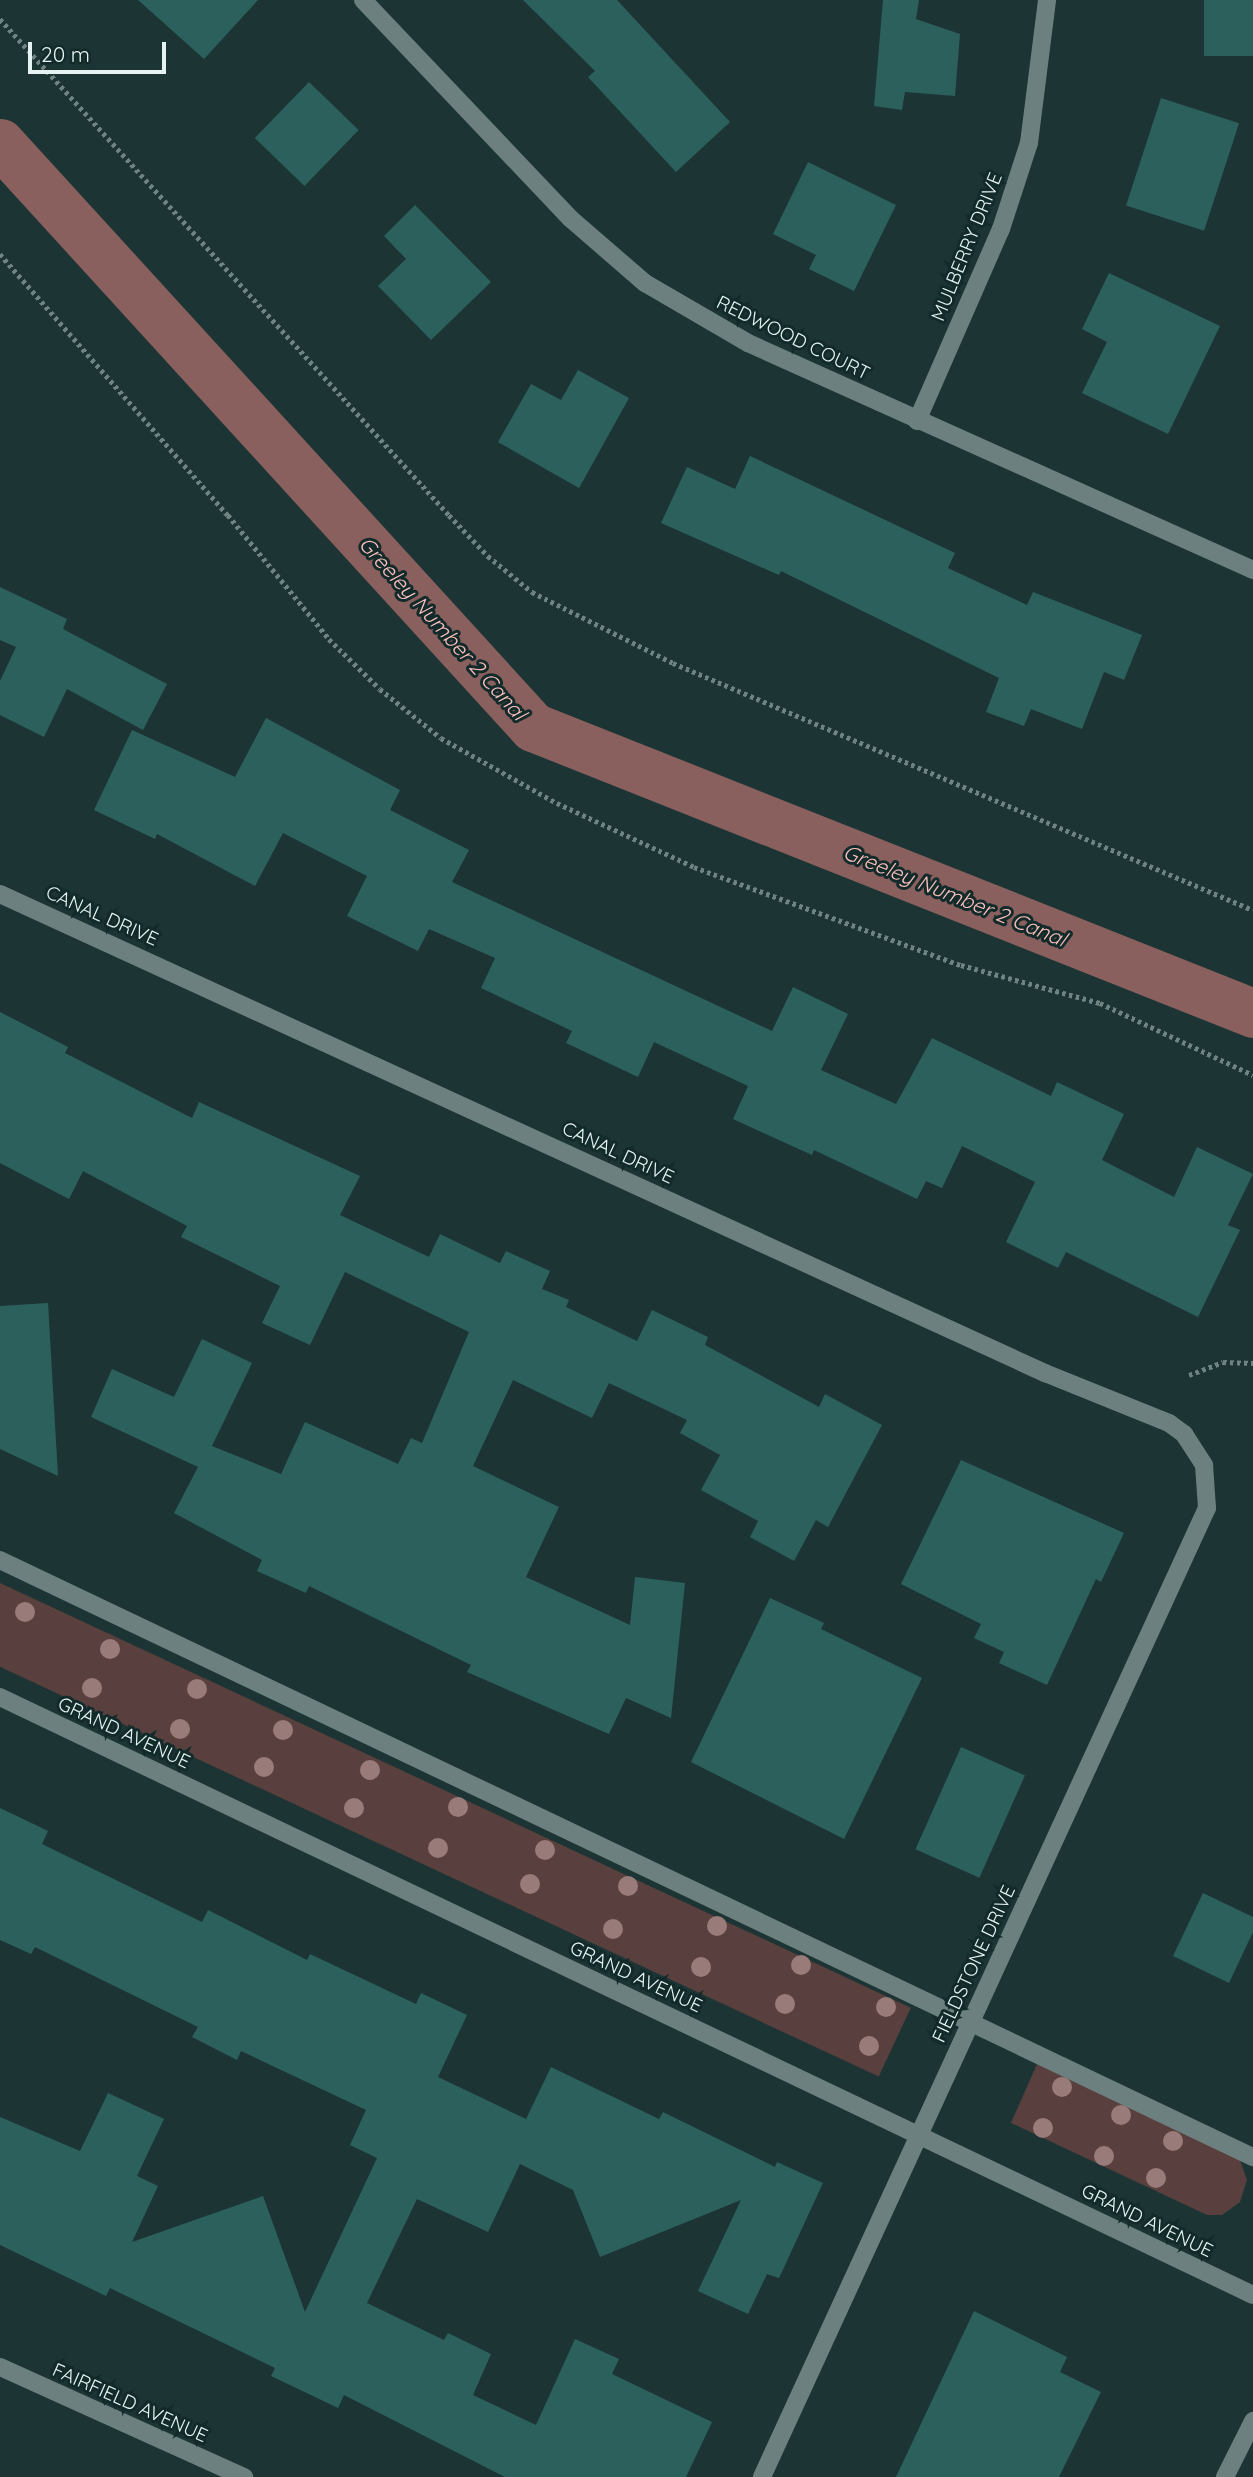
<!DOCTYPE html>
<style>
body{margin:0}
#map{position:relative;width:1253px;height:2477px;overflow:hidden;background:#1c3534;font-family:Quicksand,sans-serif}
div>[style]{position:absolute}
[style*='--x']{left:calc(var(--x)*1px);top:calc(var(--y)*1px);width:calc(var(--w)*1px);rotate:calc(var(--a)*1deg)}
.green>*{inset:0;background:#593f3d;transform-origin:0 0}
.canal>*{height:49px;margin:-24.5px;padding:0 24.5px;transform-origin:24.5px;border-radius:24.5px;background:#8a605e}
.building>*{inset:0;background:#2c605d;transform-origin:0 0}
.path>*{height:4.5px;margin-top:-2.25px;transform-origin:0;background:repeating-linear-gradient(90deg,#6e8382 0 3.5px,transparent 0 7px)}
.minor>*{height:18px;margin:-9px;padding:0 9px;transform-origin:9px;border-radius:9px;background:#6b807f}
.trees>*{width:20px;height:20px;margin:-10px;border-radius:50%;background:#997c79}
span{translate:-50% -50%;white-space:nowrap;text-align:center;line-height:1.15;-webkit-text-stroke:6px #122b2a;paint-order:stroke}
.street-label{font-size:19px;color:#e5f4f3}
.water-label{font-size:21px;color:#fcc0bd;font-style:italic}
.scale{position:absolute;left:28px;top:42px;width:138px;height:32px;box-sizing:border-box;border:4px solid #e5f4f3;border-top:0;padding-left:9px;font-size:21px;line-height:24px;white-space:nowrap;color:#e5f4f3;-webkit-text-stroke:5px #122b2a;paint-order:stroke}
</style>
<div id="map">
<div class="green">
<i style="left:0;top:1583px;width:1005px;height:76px;rotate:25deg"></i>
<i style="clip-path:polygon(1037px 2064px,1239px 2157px,1247px 2180px,1240px 2202px,1222px 2215px,1207px 2215px,1011px 2123px)"></i>
</div>
<div class="canal">
<i style="--x:0;--y:143;--w:791;--a:47.61"></i>
<i style="--x:533;--y:727;--w:775;--a:21.66"></i>
</div>
<div class="building">
<i style="clip-path:polygon(138px 0,258px 0,204px 59px)"></i>
<i style="clip-path:polygon(523px 0,617px 0,730px 122px,676px 172px,588px 77px,595px 71px)"></i>
<i style="clip-path:polygon(883px 0,919px 0,916px 19px,960px 34px,955px 96px,905px 92px,902px 110px,874px 106px)"></i>
<i style="left:1204px;top:0;width:49px;height:56px"></i>
<i style="left:309px;top:82px;width:69px;height:78px;rotate:44deg"></i>
<i style="left:1161px;top:98px;width:82px;height:113px;rotate:18deg"></i>
<i style="clip-path:polygon(808px 162px,896px 205px,854px 291px,809px 269px,816px 255px,773px 234px)"></i>
<i style="clip-path:polygon(415px 205px,491px 282px,431px 340px,378px 286px,406px 259px,384px 236px)"></i>
<i style="clip-path:polygon(1109px 273px,1220px 326px,1168px 434px,1082px 393px,1107px 342px,1082px 329px)"></i>
<i style="clip-path:polygon(578px 370px,629px 398px,579px 488px,498px 442px,531px 384px,561px 400px)"></i>
<i style="clip-path:polygon(750px 456px,955px 553px,948px 568px,1027px 605px,1033px 592px,1142px 635px,1124px 680px,1104px 672px,1082px 729px,1031px 709px,1024px 726px,986px 712px,999px 678px,781px 571px,779px 575px,661px 523px,687px 467px,735px 489px)"></i>
<i style="clip-path:polygon(0 587px,67px 619px,63px 629px,167px 684px,143px 730px,67px 689px,44px 737px,0 715px,0 681px,16px 647px,0 640px)"></i>
<i style="clip-path:polygon(266px 718px,400px 790px,390px 810px,469px 850px,452px 882px,772px 1031px,793px 987px,848px 1014px,821px 1070px,896px 1104px,932px 1038px,1051px 1096px,1057px 1082px,1124px 1114px,1102px 1160px,1174px 1197px,1197px 1147px,1253px 1174px,1228px 1225px,1240px 1230px,1198px 1317px,1066px 1252px,1058px 1268px,1006px 1242px,1035px 1182px,962px 1146px,942px 1188px,926px 1181px,917px 1199px,814px 1150px,812px 1155px,733px 1119px,748px 1086px,654px 1042px,638px 1077px,566px 1043px,572px 1031px,481px 988px,495px 958px,429px 929px,418px 951px,347px 916px,367px 876px,283px 833px,255px 886px,157px 834px,155px 839px,94px 810px,132px 730px,235px 777px)"></i>
<i style="clip-path:polygon(0 1012px,68px 1047px,65px 1053px,192px 1118px,199px 1102px,360px 1176px,340px 1215px,429px 1257px,440px 1234px,500px 1263px,506px 1251px,550px 1271px,542px 1289px,569px 1300px,566px 1307px,637px 1341px,652px 1310px,708px 1337px,705px 1345px,819px 1407px,825px 1394px,882px 1425px,828px 1527px,816px 1520px,794px 1561px,750px 1537px,758px 1521px,701px 1490px,720px 1455px,680px 1433px,687px 1420px,609px 1383px,592px 1418px,513px 1380px,473px 1466px,559px 1507px,526px 1577px,630px 1625px,635px 1577px,685px 1583px,671px 1718px,626px 1698px,609px 1734px,467px 1672px,471px 1665px,309px 1586px,306px 1593px,257px 1571px,262px 1560px,174px 1513px,198px 1467px,91px 1417px,112px 1369px,174px 1397px,202px 1339px,252px 1363px,212px 1446px,281px 1474px,305px 1422px,398px 1464px,411px 1438px,422px 1443px,469px 1332px,345px 1272px,310px 1345px,262px 1323px,280px 1286px,181px 1237px,187px 1226px,83px 1171px,69px 1199px,0 1163px)"></i>
<i style="clip-path:polygon(48px 1303px,58px 1476px,0 1449px,0 1306px)"></i>
<i style="clip-path:polygon(961px 1460px,1124px 1533px,1101px 1582px,1096px 1579px,1047px 1685px,999px 1663px,1004px 1652px,974px 1638px,981px 1624px,901px 1584px)"></i>
<i style="clip-path:polygon(770px 1598px,824px 1623px,821px 1629px,922px 1678px,844px 1839px,691px 1762px)"></i>
<i style="left:961px;top:1747px;width:70px;height:112px;rotate:24deg"></i>
<i style="clip-path:polygon(0 1808px,48px 1831px,42px 1844px,202px 1922px,208px 1910px,307px 1960px,310px 1954px,416px 2004px,421px 1993px,467px 2015px,438px 2077px,526px 2119px,551px 2067px,659px 2119px,663px 2112px,775px 2167px,777px 2162px,823px 2183px,779px 2278px,767px 2274px,748px 2314px,698px 2291px,741px 2200px,600px 2257px,573px 2190px,520px 2164px,488px 2232px,417px 2199px,367px 2303px,444px 2340px,448px 2333px,491px 2354px,473px 2395px,536px 2425px,575px 2339px,619px 2359px,612px 2374px,712px 2422px,686px 2477px,505px 2477px,344px 2395px,338px 2408px,271px 2376px,275px 2368px,110px 2288px,106px 2296px,0 2245px,0 2117px,80px 2151px,108px 2093px,164px 2119px,137px 2176px,158px 2186px,132px 2242px,263px 2196px,305px 2312px,377px 2158px,350px 2145px,366px 2110px,241px 2051px,237px 2060px,192px 2037px,198px 2027px,35px 1947px,31px 1954px,0 1940px)"></i>
<i style="clip-path:polygon(1203px 1893px,1253px 1917px,1253px 1932px,1229px 1983px,1173px 1956px)"></i>
<i style="clip-path:polygon(974px 2311px,1067px 2357px,1060px 2372px,1101px 2392px,1059px 2477px,896px 2477px)"></i>
</div>
<div class="path">
<i style="--x:0;--y:19;--w:669;--a:47.85"></i>
<i style="--x:449;--y:515;--w:57;--a:46.4"></i>
<i style="--x:488;--y:556;--w:57;--a:39.3"></i>
<i style="--x:532;--y:592;--w:158;--a:26.7"></i>
<i style="--x:673;--y:663;--w:630;--a:23.07"></i>
<i style="--x:0;--y:254;--w:347;--a:48.9"></i>
<i style="--x:228;--y:515;--w:160;--a:50.8"></i>
<i style="--x:329;--y:639;--w:71;--a:44.4"></i>
<i style="--x:380;--y:689;--w:78;--a:38.8"></i>
<i style="--x:441;--y:738;--w:133;--a:29.3"></i>
<i style="--x:557;--y:803;--w:151;--a:25"></i>
<i style="--x:694;--y:867;--w:284;--a:20.2"></i>
<i style="--x:961;--y:965;--w:144;--a:15.3"></i>
<i style="--x:1100;--y:1003;--w:169;--a:25.2"></i>
<i style="--x:1189;--y:1375;--w:36;--a:-21"></i>
<i style="--x:1223;--y:1362;--w:30;--a:2"></i>
</div>
<div class="minor">
<i style="--x:363;--y:0;--w:302;--a:46.5"></i>
<i style="--x:571;--y:219;--w:98;--a:40.9"></i>
<i style="--x:645;--y:283;--w:119;--a:30.2"></i>
<i style="--x:748;--y:343;--w:554;--a:24.2"></i>
<i style="--x:917;--y:421;--w:210;--a:-66.4"></i>
<i style="--x:1001;--y:229;--w:90;--a:-72"></i>
<i style="--x:1029;--y:143;--w:144;--a:-82.8"></i>
<i style="--x:0;--y:894;--w:1150;--a:24.63"></i>
<i style="--x:1045;--y:1373;--w:134;--a:22"></i>
<i style="--x:1169;--y:1423;--w:19;--a:36"></i>
<i style="--x:1184;--y:1434;--w:37;--a:57"></i>
<i style="--x:1204;--y:1465;--w:43;--a:86"></i>
<i style="--x:1207;--y:1508;--w:1066;--a:114.67"></i>
<i style="--x:0;--y:1560;--w:1388;--a:25.48"></i>
<i style="--x:0;--y:1697;--w:1388;--a:25.51"></i>
<i style="--x:0;--y:2367;--w:268;--a:24.3"></i>
<i style="--x:1225;--y:2477;--w:63;--a:-63.4"></i>
</div>
<div class="trees">
<i style="left:25px;top:1612px"></i>
<i style="left:110px;top:1649px"></i>
<i style="left:92px;top:1688px"></i>
<i style="left:197px;top:1689px"></i>
<i style="left:180px;top:1729px"></i>
<i style="left:283px;top:1730px"></i>
<i style="left:264px;top:1767px"></i>
<i style="left:370px;top:1770px"></i>
<i style="left:458px;top:1807px"></i>
<i style="left:354px;top:1808px"></i>
<i style="left:438px;top:1848px"></i>
<i style="left:545px;top:1850px"></i>
<i style="left:530px;top:1884px"></i>
<i style="left:628px;top:1886px"></i>
<i style="left:717px;top:1926px"></i>
<i style="left:613px;top:1929px"></i>
<i style="left:801px;top:1965px"></i>
<i style="left:701px;top:1967px"></i>
<i style="left:785px;top:2004px"></i>
<i style="left:886px;top:2007px"></i>
<i style="left:869px;top:2046px"></i>
<i style="left:1062px;top:2087px"></i>
<i style="left:1121px;top:2115px"></i>
<i style="left:1043px;top:2128px"></i>
<i style="left:1173px;top:2141px"></i>
<i style="left:1104px;top:2156px"></i>
<i style="left:1156px;top:2178px"></i>
</div>
<div class="street-label">
<span style="left:967px;top:247px;rotate:-68deg">MULBERRY DRIVE</span>
<span style="left:793px;top:338px;rotate:26deg">REDWOOD COURT</span>
<span style="left:102px;top:916px;rotate:24deg">CANAL DRIVE</span>
<span style="left:618px;top:1153px;rotate:25deg">CANAL DRIVE</span>
<span style="left:124px;top:1733px;rotate:25deg">GRAND AVENUE</span>
<span style="left:974px;top:1964px;rotate:-65deg">FIELDSTONE DRIVE</span>
<span style="left:636px;top:1977px;rotate:25deg">GRAND AVENUE</span>
<span style="left:1147px;top:2221px;rotate:26deg">GRAND AVENUE</span>
<span style="left:130px;top:2403px;rotate:24deg">FAIRFIELD AVENUE</span>
</div>
<div class="water-label">
<span style="left:443px;top:628px;rotate:48deg">Greeley Number 2 Canal</span>
<span style="left:955px;top:895px;rotate:22deg">Greeley Number 2 Canal</span>
</div>
<div class="scale">20 m</div>
</div>
